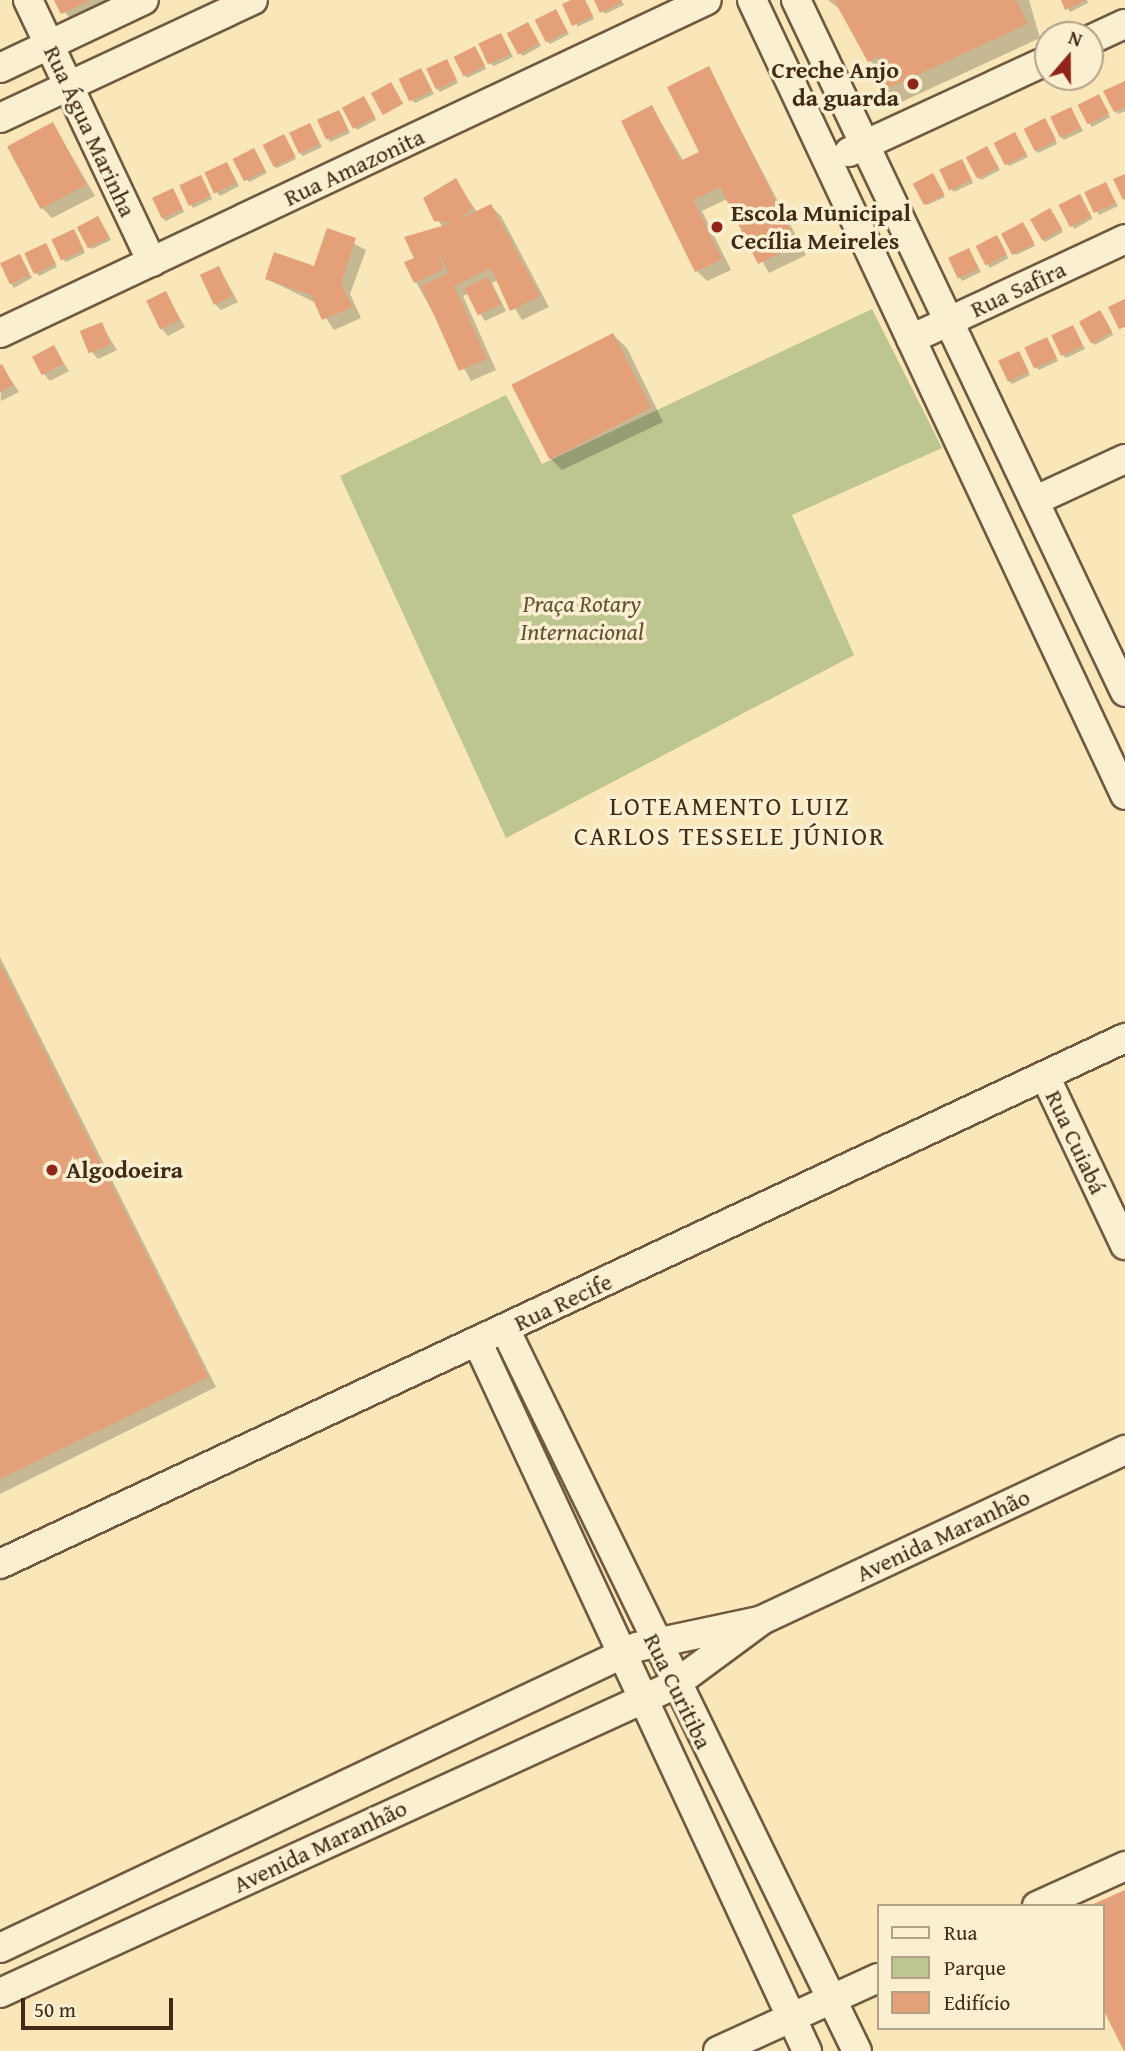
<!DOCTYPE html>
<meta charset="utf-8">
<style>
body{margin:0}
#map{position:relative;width:1125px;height:2051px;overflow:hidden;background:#f9e6b9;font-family:"Gentium Book Plus",serif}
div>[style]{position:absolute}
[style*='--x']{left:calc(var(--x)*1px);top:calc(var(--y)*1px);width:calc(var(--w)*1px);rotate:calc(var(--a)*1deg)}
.green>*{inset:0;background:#bdc590}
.shadow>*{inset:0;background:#0003;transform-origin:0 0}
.building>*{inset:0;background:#e3a079;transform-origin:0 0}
.roads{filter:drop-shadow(2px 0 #6f5a3f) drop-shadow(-2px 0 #6f5a3f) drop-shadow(0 2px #6f5a3f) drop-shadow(0 -2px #6f5a3f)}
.minor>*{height:28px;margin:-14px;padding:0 14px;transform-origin:14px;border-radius:14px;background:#fbefd2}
.dots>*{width:19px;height:19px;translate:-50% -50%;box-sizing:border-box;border:4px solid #fbefd2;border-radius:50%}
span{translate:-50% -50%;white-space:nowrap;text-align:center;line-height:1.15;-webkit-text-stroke:7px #fbefd2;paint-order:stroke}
.poi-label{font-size:24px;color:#412b16;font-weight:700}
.right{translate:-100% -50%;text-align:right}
.left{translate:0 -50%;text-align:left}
.street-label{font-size:24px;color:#412b16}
.park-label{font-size:24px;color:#605234;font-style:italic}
.neighbourhood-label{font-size:26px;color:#412b16;letter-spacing:2px}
.legend{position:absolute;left:877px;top:1904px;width:228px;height:126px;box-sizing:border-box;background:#fbefd2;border:2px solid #b1a187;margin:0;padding:9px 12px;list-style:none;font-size:21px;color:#412b16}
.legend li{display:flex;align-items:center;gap:14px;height:35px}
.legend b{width:35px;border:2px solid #b1a187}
.north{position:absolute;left:1034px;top:21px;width:70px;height:70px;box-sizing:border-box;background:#fbefd2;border:2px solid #b1a187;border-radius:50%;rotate:20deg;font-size:19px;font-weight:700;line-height:28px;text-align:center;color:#412b16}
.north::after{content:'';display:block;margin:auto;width:24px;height:32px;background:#8f2418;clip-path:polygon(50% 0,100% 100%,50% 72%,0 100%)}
.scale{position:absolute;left:21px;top:1998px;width:152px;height:32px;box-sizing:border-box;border:4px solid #412b16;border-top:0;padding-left:9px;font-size:21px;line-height:24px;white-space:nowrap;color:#412b16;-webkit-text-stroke:5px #fbefd2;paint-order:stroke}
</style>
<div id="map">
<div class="green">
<i style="clip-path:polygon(872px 309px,942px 448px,792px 515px,854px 655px,506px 838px,340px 476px,506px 395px,542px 464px)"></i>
</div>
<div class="shadow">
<i style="clip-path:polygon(56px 0,134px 0,76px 27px)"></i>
<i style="clip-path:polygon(575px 0,585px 0,594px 19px,577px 27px)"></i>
<i style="clip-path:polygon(596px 0,621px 0,624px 5px,605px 14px)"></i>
<i style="clip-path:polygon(1029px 0,1040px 38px,897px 104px,884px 90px,886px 77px,870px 61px,846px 14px,828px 0)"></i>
<i style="clip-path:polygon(1063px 0,1087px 0,1088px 3px,1070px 12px)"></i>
<i style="clip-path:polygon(556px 11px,569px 34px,550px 44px,547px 41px)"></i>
<i style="clip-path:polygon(528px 24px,541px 46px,523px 56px,520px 53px)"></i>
<i style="clip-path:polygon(503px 38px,513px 57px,494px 66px,491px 64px)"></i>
<i style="clip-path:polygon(477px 51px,486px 69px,467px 78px,465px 76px)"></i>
<i style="clip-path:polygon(449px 64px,458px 83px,440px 92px,437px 89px)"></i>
<i style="clip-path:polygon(709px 69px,806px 255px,769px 273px,727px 199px,702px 211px,731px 270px,707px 281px,697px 271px,623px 122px,652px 107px,684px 162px,702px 153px)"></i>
<i style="clip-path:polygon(421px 70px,434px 94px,415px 103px,412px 100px)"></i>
<i style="clip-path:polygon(1125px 84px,1125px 111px,1118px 114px,1115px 111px)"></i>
<i style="left:1099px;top:96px;width:24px;height:21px;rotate:62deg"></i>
<i style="clip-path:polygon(366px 101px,376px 120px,357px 130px,345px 108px)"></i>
<i style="clip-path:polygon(1073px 112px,1083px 131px,1064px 140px,1061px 137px)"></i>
<i style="clip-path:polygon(341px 114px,350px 133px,330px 142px,319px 121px)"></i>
<i style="clip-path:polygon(1047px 123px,1057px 144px,1038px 153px,1035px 150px)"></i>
<i style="clip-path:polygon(53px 124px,95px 196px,52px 218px,42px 208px)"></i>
<i style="clip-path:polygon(310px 125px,322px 147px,303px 156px,300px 153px)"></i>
<i style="clip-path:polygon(1017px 137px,1028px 157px,1009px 166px,1007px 164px)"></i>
<i style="clip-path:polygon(286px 139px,296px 159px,277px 168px,274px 166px)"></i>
<i style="clip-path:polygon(987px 148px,1000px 170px,981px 180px,978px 177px)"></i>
<i style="clip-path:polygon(256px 153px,267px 173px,249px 182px,246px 179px)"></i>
<i style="clip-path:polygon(964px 164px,973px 183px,954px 192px,951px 189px)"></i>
<i style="clip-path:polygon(229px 167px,239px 186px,220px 196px,217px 193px)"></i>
<i style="clip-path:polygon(933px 175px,945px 197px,927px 205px,924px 203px)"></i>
<i style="clip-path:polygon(201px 177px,212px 199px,193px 208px,191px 205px)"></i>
<i style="clip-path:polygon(455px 180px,477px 212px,491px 206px,501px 216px,549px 307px,522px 320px,498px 280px,492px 283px,506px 311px,485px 321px,468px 294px,463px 296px,496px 370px,471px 381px,416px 282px,416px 259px,406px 238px,443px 228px,425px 198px)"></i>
<i style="clip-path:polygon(1106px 185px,1118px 206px,1099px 215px,1087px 193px)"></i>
<i style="clip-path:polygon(175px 193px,184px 212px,166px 221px,163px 219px)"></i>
<i style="left:1080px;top:196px;width:26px;height:21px;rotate:61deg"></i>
<i style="clip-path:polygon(1053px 213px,1063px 232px,1045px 242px,1042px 239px)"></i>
<i style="clip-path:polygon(98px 218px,111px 240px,92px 249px,89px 247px)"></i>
<i style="clip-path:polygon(1025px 226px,1035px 246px,1016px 255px,1013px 253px)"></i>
<i style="clip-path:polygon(328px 230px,366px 250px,350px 294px,361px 318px,334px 330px,316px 303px,267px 279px,315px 268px)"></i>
<i style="clip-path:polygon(76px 234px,85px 253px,66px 262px,63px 259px)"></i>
<i style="left:997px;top:237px;width:24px;height:21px;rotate:62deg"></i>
<i style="clip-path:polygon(48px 248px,57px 267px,39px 276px,36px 273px)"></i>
<i style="clip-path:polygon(969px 250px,981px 272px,962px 281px,960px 278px)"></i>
<i style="left:20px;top:256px;width:25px;height:21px;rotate:61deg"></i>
<i style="clip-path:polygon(219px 268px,238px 302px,221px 310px,215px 304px)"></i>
<i style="clip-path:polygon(166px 294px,185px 327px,168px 336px,162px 329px)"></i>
<i style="clip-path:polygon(1103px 315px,1113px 335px,1095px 345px,1092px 342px)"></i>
<i style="clip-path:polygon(101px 324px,117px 350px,98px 359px,92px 352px)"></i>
<i style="clip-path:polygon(1075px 329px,1085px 349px,1066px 358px,1063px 355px)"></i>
<i style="clip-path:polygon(613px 335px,627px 348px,663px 422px,562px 470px,549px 457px)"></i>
<i style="clip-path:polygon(1049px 342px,1058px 361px,1039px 370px,1036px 367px)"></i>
<i style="clip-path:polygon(53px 347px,69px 371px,50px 381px,44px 374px)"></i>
<i style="clip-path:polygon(1021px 356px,1030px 375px,1012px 384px,1009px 381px)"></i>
<i style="clip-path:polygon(2px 366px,19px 392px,1px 401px,0 367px)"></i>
<i style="clip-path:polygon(0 957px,216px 1387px,0 1494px)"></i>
</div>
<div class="building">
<i style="clip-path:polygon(54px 0,91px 0,61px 14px)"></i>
<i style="clip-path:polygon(571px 0,585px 0,593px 16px,572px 26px,562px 4px)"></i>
<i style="clip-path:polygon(594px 0,621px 0,622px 2px,600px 13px)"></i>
<i style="clip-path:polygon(834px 0,1016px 0,1028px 24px,882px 91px,877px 79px,886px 75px,878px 57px,868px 62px)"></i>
<i style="clip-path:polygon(1061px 0,1086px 0,1065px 10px)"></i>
<i style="left:556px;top:9px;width:25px;height:24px;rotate:63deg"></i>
<i style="left:528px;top:22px;width:24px;height:24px;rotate:62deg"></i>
<i style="left:501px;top:33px;width:23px;height:25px;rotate:65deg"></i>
<i style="left:475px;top:46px;width:22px;height:24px;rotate:63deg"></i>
<i style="left:447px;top:59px;width:23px;height:23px;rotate:65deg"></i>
<i style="clip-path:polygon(709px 66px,797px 245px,758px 264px,720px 187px,693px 200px,722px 259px,695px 272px,621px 121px,652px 105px,680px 161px,699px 152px,667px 87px)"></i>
<i style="left:421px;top:68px;width:25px;height:25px;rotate:64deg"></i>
<i style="clip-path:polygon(1125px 81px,1125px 107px,1114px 112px,1103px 91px)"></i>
<i style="left:391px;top:82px;width:25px;height:23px;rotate:61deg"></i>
<i style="left:1099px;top:94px;width:22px;height:24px;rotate:63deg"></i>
<i style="left:364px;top:96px;width:24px;height:25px;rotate:62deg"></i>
<i style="left:1071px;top:107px;width:23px;height:23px;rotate:65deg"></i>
<i style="left:339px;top:110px;width:22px;height:24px;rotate:66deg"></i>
<i style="left:1045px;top:118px;width:25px;height:24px;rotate:63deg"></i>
<i style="left:53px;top:122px;width:71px;height:52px;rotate:62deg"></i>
<i style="left:310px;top:123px;width:23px;height:23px;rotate:65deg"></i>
<i style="left:1015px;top:132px;width:25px;height:24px;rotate:63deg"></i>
<i style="left:284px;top:134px;width:25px;height:24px;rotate:63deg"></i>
<i style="left:987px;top:146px;width:24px;height:24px;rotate:62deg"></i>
<i style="left:254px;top:148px;width:25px;height:24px;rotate:63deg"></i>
<i style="left:962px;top:159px;width:23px;height:25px;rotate:65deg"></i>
<i style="left:227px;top:162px;width:23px;height:25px;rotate:65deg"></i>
<i style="left:933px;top:173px;width:24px;height:23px;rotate:62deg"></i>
<i style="clip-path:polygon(1125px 174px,1125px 199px,1123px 200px,1113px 179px)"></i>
<i style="left:201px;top:175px;width:23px;height:24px;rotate:65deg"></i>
<i style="clip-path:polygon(456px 178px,473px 208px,458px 220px,491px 204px,540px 296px,510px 311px,491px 268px,454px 286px,487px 359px,459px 371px,421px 286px,449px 273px,435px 246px,444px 269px,414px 283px,404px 262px,414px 258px,404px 237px,452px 223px,434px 221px,423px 198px)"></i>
<i style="left:1106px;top:182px;width:23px;height:24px;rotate:65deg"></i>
<i style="left:173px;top:188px;width:23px;height:23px;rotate:65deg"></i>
<i style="left:1080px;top:194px;width:25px;height:24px;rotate:63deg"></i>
<i style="left:1050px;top:208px;width:24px;height:23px;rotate:60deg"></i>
<i style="left:98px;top:216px;width:24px;height:24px;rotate:62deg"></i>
<i style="left:1023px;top:222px;width:24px;height:25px;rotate:62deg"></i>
<i style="clip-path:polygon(327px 228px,356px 238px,341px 283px,352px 307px,322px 320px,311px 295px,265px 279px,274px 252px,314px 266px)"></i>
<i style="left:74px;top:229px;width:23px;height:25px;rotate:65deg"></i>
<i style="left:997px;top:235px;width:22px;height:24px;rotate:63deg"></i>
<i style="left:46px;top:243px;width:23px;height:24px;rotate:65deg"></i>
<i style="left:969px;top:248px;width:23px;height:23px;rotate:65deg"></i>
<i style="left:20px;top:254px;width:23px;height:22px;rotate:65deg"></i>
<i style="left:219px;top:266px;width:33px;height:21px;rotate:65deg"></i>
<i style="left:488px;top:277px;width:30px;height:26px;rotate:64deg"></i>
<i style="left:166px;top:291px;width:32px;height:22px;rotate:64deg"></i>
<i style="clip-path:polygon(1125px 299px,1125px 327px,1119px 329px,1108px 307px)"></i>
<i style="left:1100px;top:310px;width:25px;height:24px;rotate:61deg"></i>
<i style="left:102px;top:322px;width:24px;height:24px;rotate:68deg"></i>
<i style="left:1073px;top:325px;width:23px;height:24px;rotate:65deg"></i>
<i style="left:613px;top:333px;width:84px;height:114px;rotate:63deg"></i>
<i style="left:1047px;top:337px;width:23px;height:25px;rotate:65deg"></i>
<i style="left:54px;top:345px;width:21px;height:25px;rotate:62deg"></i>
<i style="left:1019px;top:351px;width:23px;height:23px;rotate:65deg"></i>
<i style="clip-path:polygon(2px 364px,13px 385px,0 392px,0 365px)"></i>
<i style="clip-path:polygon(0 964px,208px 1377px,0 1479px)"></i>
<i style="clip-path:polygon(1125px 1890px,1125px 2051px,1124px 2051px,1102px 2007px,1102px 1906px,1089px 1906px)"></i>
</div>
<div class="roads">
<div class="minor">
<i style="--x:28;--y:0;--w:290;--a:64.7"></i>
<i style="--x:752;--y:0;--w:878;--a:64.86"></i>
<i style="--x:796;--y:0;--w:766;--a:64.57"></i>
<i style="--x:1090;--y:40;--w:38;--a:-25"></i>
<i style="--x:0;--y:68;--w:159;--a:-25.3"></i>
<i style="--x:0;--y:118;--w:279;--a:-25"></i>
<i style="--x:849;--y:152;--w:219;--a:-24.8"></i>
<i style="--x:0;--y:333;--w:781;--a:-25.22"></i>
<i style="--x:911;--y:339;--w:236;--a:-25"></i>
<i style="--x:1034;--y:501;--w:100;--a:-24.8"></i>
<i style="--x:1045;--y:1076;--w:187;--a:64.7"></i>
<i style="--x:505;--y:1329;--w:803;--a:64.01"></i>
<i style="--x:477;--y:1341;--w:783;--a:65.07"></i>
<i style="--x:0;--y:1564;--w:1242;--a:-25.06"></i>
<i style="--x:1037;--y:1906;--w:97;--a:-24.4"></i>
<i style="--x:0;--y:1948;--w:705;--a:-25.29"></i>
<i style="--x:637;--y:1647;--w:125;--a:-12"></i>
<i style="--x:0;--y:1993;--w:741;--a:-24.56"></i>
<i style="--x:674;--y:1685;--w:109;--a:-36.5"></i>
<i style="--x:762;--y:1620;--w:401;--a:-25.1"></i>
<i style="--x:718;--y:2051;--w:176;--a:-24.5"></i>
</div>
</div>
<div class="dots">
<i style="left:913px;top:84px;background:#8f2418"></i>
<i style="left:717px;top:227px;background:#8f2418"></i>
<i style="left:52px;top:1170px;background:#8f2418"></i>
</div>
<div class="poi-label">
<span class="right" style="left:899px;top:84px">Creche Anjo<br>da guarda</span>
<span class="left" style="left:731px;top:227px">Escola Municipal<br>Cecília Meireles</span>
<span class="left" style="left:66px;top:1170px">Algodoeira</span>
</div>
<div class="street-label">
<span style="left:90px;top:131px;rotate:65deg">Rua Água Marinha</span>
<span style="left:354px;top:167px;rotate:-25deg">Rua Amazonita</span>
<span style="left:1018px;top:289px;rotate:-25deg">Rua Safira</span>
<span style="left:1076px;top:1142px;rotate:65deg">Rua Cuiabá</span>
<span style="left:563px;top:1302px;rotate:-25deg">Rua Recife</span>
<span style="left:943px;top:1535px;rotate:-25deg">Avenida Maranhão</span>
<span style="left:678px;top:1691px;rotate:64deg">Rua Curitiba</span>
<span style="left:320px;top:1846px;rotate:-25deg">Avenida Maranhão</span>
</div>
<div class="park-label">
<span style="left:582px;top:618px">Praça Rotary<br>Internacional</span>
</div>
<div class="neighbourhood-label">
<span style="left:730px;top:821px">LOTEAMENTO LUIZ<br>CARLOS TESSELE JÚNIOR</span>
</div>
<ul class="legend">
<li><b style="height:9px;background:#fbefd2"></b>Rua</li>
<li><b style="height:19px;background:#bdc590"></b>Parque</li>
<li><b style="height:19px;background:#e3a079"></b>Edifício</li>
</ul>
<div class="north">N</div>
<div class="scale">50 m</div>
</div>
